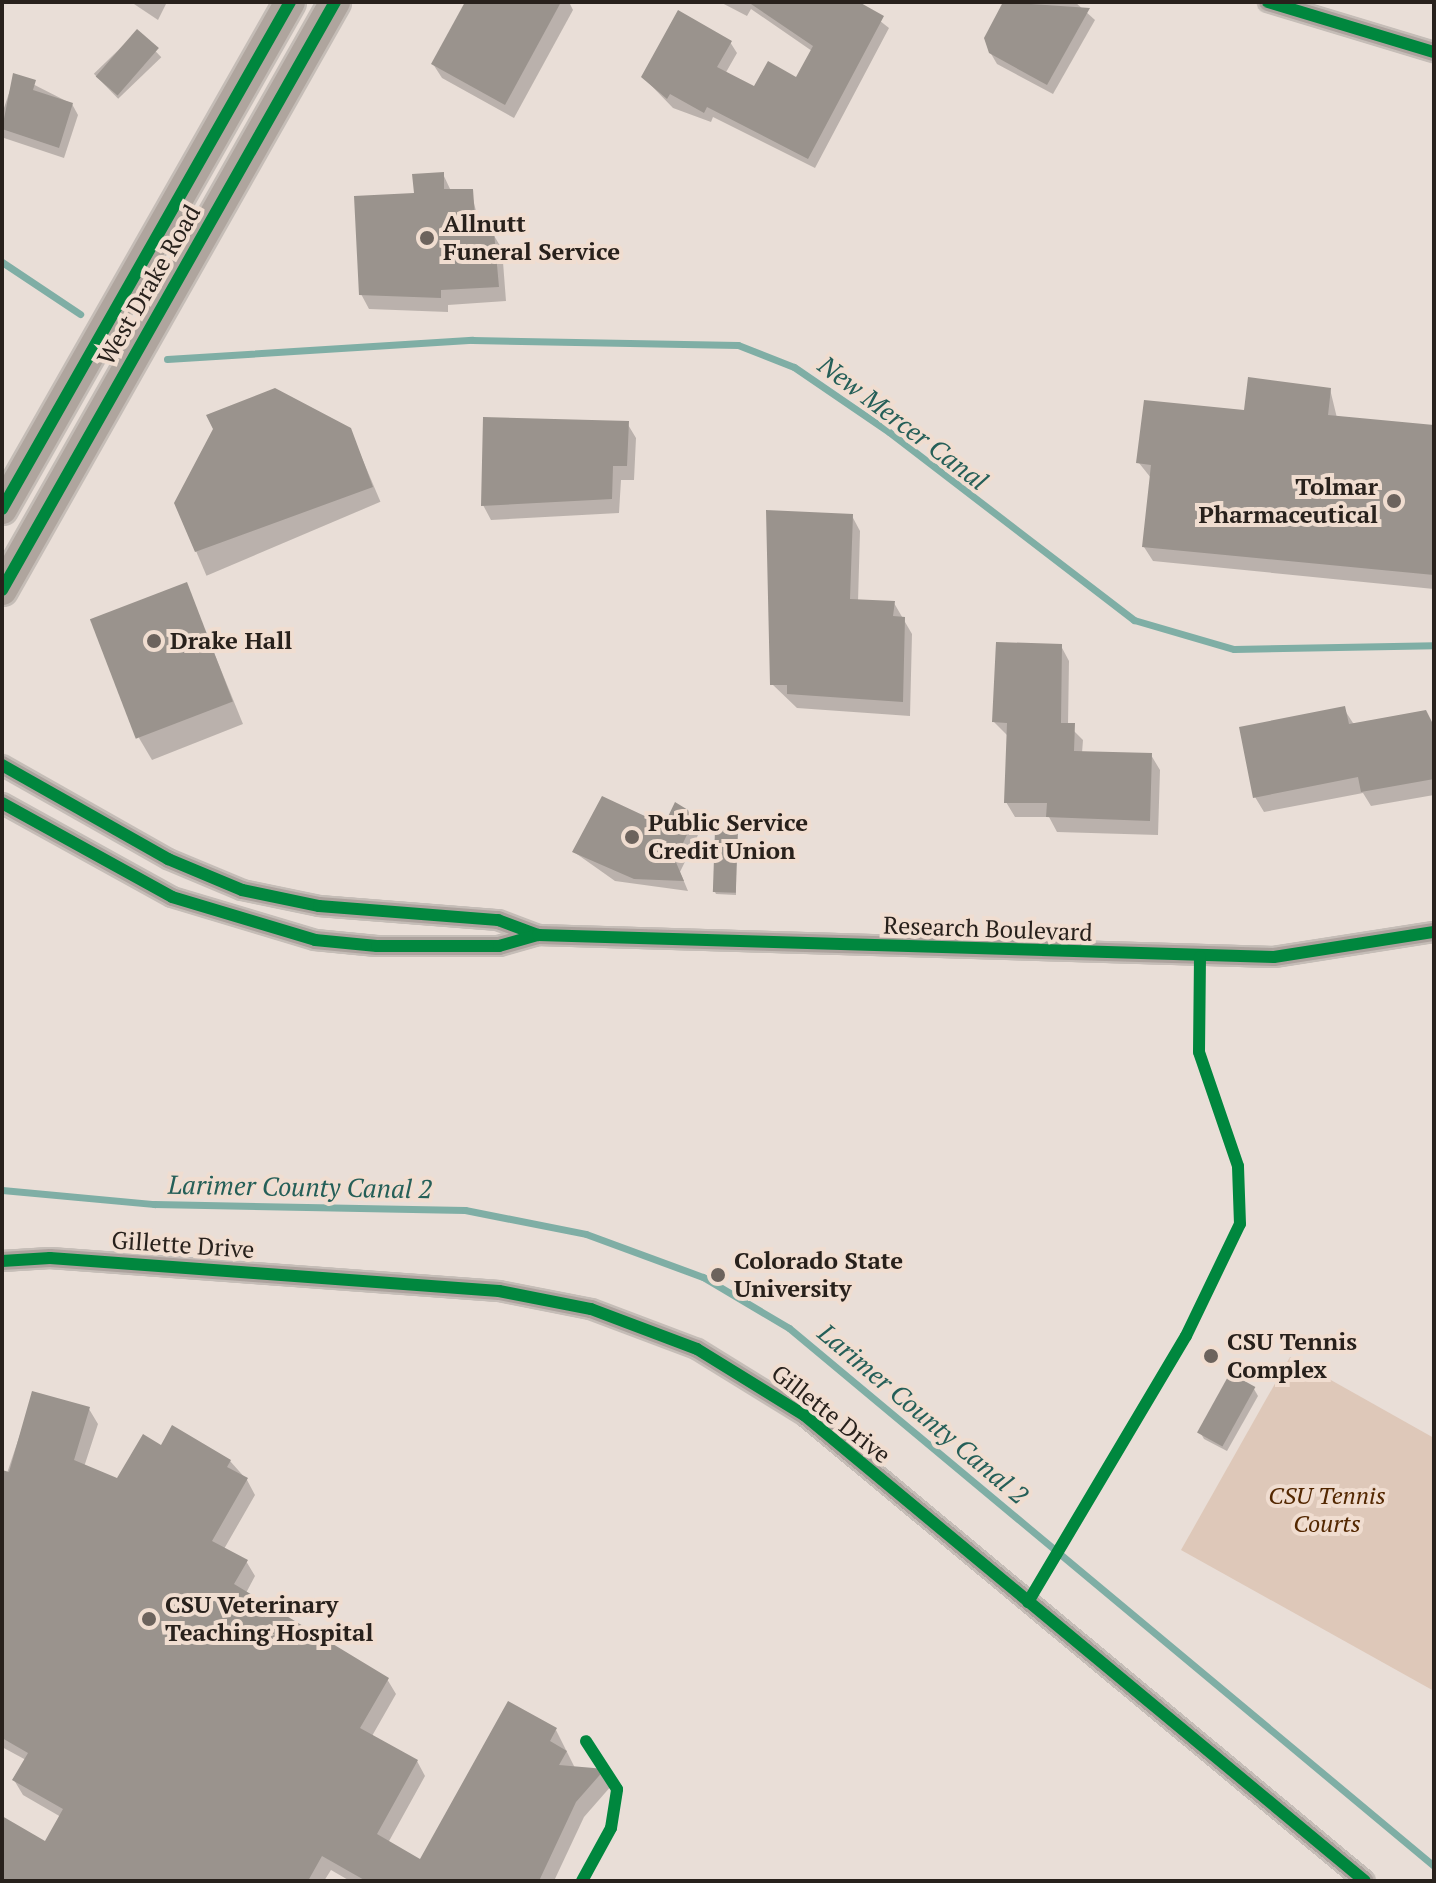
<!DOCTYPE html>
<style>
body{margin:0}
#map{position:relative;width:1436px;height:1883px;overflow:hidden;background:#e9ded7;font-family:"PT Serif",serif}
div>[style]{position:absolute}
[style*='--x']{left:calc(var(--x)*1px);top:calc(var(--y)*1px);width:calc(var(--w)*1px);rotate:calc(var(--a)*1deg)}
.green>*{inset:0;background:#dec8b9}
.shadow>*{inset:0;background:#0003;transform-origin:0 0}
.stream>*{height:7px;margin:-3.5px;padding:0 3.5px;transform-origin:3.5px;border-radius:3.5px;background:#7faea5}
.building>*{inset:0;background:#9a938d;transform-origin:0 0}
.roads{filter:drop-shadow(2px 0 #c5bdb7) drop-shadow(-2px 0 #c5bdb7) drop-shadow(0 2px #c5bdb7) drop-shadow(0 -2px #c5bdb7)}
.minor>*{height:18px;margin:-9px;padding:0 9px;transform-origin:9px;border-radius:9px;background:#aca29d}
.primary>*{height:30px;margin:-15px;padding:0 15px;transform-origin:15px;border-radius:15px;background:#afa59e}
.cycleway>*{height:12px;margin:-6px;padding:0 6px;transform-origin:6px;border-radius:6px;background:#00873e}
.dots>*{width:22px;height:22px;translate:-50% -50%;box-sizing:border-box;border:4px solid #f0ddd0;border-radius:50%}
span{translate:-50% -50%;white-space:nowrap;text-align:center;line-height:1.15;-webkit-text-stroke:8px #f0ddd0;paint-order:stroke}
.poi-label{font-size:24px;color:#28211c;font-weight:700}
.left{translate:0 -50%;text-align:left}
.right{translate:-100% -50%;text-align:right}
.street-label{font-size:24px;color:#28211c}
.park-label{font-size:24px;color:#532700;font-style:italic}
.water-label{font-size:26px;color:#255f58;font-style:italic}
.frame{position:absolute;inset:0;border:4px solid #28211c;pointer-events:none}
</style>
<div id="map">
<div class="green">
<i style="clip-path:polygon(1290px 1357px,1434px 1438px,1434px 1691px,1181px 1550px)"></i>
</div>
<div class="shadow">
<i style="clip-path:polygon(131px 2px,167px 2px,158px 20px)"></i>
<i style="clip-path:polygon(468px 2px,569px 2px,573px 10px,514px 118px,442px 78px,433px 64px)"></i>
<i style="clip-path:polygon(720px 2px,856px 2px,889px 28px,815px 168px,713px 117px,711px 122px,673px 108px,643px 77px,730px 42px,737px 53px,725px 74px,754px 89px,797px 80px,812px 51px,751px 9px,747px 16px)"></i>
<i style="clip-path:polygon(1006px 2px,1075px 2px,1095px 20px,1053px 94px,997px 64px,990px 52px,986px 38px)"></i>
<i style="left:137px;top:32px;width:35px;height:60px;rotate:46deg"></i>
<i style="clip-path:polygon(15px 75px,72px 104px,78px 115px,64px 158px,4px 138px,2px 114px)"></i>
<i style="clip-path:polygon(443px 174px,451px 191px,471px 191px,482px 235px,493px 234px,502px 249px,506px 301px,448px 305px,448px 312px,369px 309px,361px 294px,416px 195px)"></i>
<i style="clip-path:polygon(1330px 389px,1337px 418px,1434px 427px,1434px 589px,1153px 561px,1144px 547px,1151px 478px,1139px 463px,1245px 412px)"></i>
<i style="clip-path:polygon(627px 423px,636px 438px,634px 480px,621px 480px,619px 513px,491px 520px,483px 505px)"></i>
<i style="left:350px;top:430px;width:78px;height:189px;rotate:67deg"></i>
<i style="clip-path:polygon(852px 516px,860px 531px,858px 602px,894px 603px,912px 634px,910px 716px,797px 708px,772px 684px)"></i>
<i style="clip-path:polygon(186px 584px,243px 724px,152px 760px,139px 738px)"></i>
<i style="clip-path:polygon(1061px 646px,1069px 661px,1068px 725px,1083px 740px,1082px 753px,1151px 755px,1160px 770px,1158px 835px,1057px 832px,1049px 817px,1015px 817px,1006px 802px,1009px 737px,994px 722px)"></i>
<i style="clip-path:polygon(1344px 709px,1353px 723px,1434px 728px,1434px 795px,1371px 806px,1363px 793px,1264px 812px,1255px 797px)"></i>
<i style="clip-path:polygon(687px 811px,698px 835px,680px 872px,688px 891px,615px 881px,574px 852px,665px 828px)"></i>
<i style="clip-path:polygon(736px 833px,736px 895px,716px 894px,715px 892px)"></i>
<i style="clip-path:polygon(1254px 1389px,1258px 1396px,1227px 1451px,1204px 1439px,1200px 1432px)"></i>
<i style="clip-path:polygon(34px 1393px,89px 1409px,98px 1424px,84px 1467px,118px 1481px,162px 1448px,230px 1461px,247px 1480px,255px 1495px,224px 1549px,246px 1561px,255px 1576px,246px 1593px,387px 1679px,396px 1694px,372px 1736px,417px 1761px,425px 1776px,388px 1843px,421px 1861px,556px 1730px,575px 1768px,604px 1770px,612px 1785px,584px 1817px,554px 1881px,350px 1881px,331px 1870px,324px 1881px,2px 1881px,2px 1818px,46px 1843px,61px 1817px,23px 1795px,14px 1780px,26px 1760px,2px 1747px,2px 1488px)"></i>
</div>
<div class="stream">
<i style="--x:2;--y:262;--w:94;--a:33.7"></i>
<i style="--x:167;--y:359;--w:306;--a:-3.6"></i>
<i style="--x:472;--y:340;--w:266;--a:1.1"></i>
<i style="--x:738;--y:345;--w:60;--a:21.4"></i>
<i style="--x:794;--y:367;--w:115;--a:34.4"></i>
<i style="--x:889;--y:432;--w:309;--a:37.5"></i>
<i style="--x:1134;--y:620;--w:104;--a:16.2"></i>
<i style="--x:1234;--y:649;--w:200;--a:-1.1"></i>
<i style="--x:2;--y:1190;--w:153;--a:5.3"></i>
<i style="--x:154;--y:1204;--w:311;--a:1.1"></i>
<i style="--x:465;--y:1210;--w:123;--a:11.2"></i>
<i style="--x:586;--y:1234;--w:125;--a:20.2"></i>
<i style="--x:703;--y:1277;--w:100;--a:30.7"></i>
<i style="--x:789;--y:1328;--w:840;--a:39.83"></i>
</div>
<div class="building">
<i style="clip-path:polygon(465px 2px,561px 2px,505px 105px,431px 64px)"></i>
<i style="clip-path:polygon(748px 2px,859px 2px,884px 16px,808px 159px,707px 107px,704px 113px,670px 94px,667px 99px,641px 77px,678px 10px,732px 41px,717px 67px,754px 86px,768px 61px,796px 77px,813px 46px)"></i>
<i style="clip-path:polygon(1003px 2px,1090px 8px,1047px 85px,989px 53px,984px 38px)"></i>
<i style="left:137px;top:29px;width:29px;height:63px;rotate:41deg"></i>
<i style="clip-path:polygon(13px 73px,36px 80px,33px 90px,73px 103px,59px 148px,2px 129px)"></i>
<i style="clip-path:polygon(444px 172px,444px 189px,473px 189px,476px 233px,494px 232px,499px 287px,441px 290px,441px 298px,359px 295px,354px 196px,414px 193px,412px 174px)"></i>
<i style="clip-path:polygon(1248px 377px,1331px 388px,1328px 415px,1434px 425px,1434px 575px,1142px 547px,1151px 465px,1136px 463px,1144px 400px,1244px 410px)"></i>
<i style="clip-path:polygon(275px 388px,351px 428px,373px 487px,195px 552px,174px 503px,213px 429px,206px 415px)"></i>
<i style="clip-path:polygon(483px 417px,629px 421px,627px 466px,613px 466px,612px 499px,481px 506px)"></i>
<i style="clip-path:polygon(766px 510px,853px 514px,850px 599px,895px 601px,893px 616px,905px 617px,903px 702px,787px 694px,787px 685px,770px 685px)"></i>
<i style="left:187px;top:582px;width:128px;height:104px;rotate:69deg"></i>
<i style="clip-path:polygon(996px 642px,1062px 644px,1061px 723px,1075px 723px,1074px 751px,1152px 753px,1150px 821px,1046px 817px,1047px 803px,1004px 803px,1007px 723px,992px 722px)"></i>
<i style="clip-path:polygon(1345px 706px,1349px 724px,1426px 710px,1434px 726px,1434px 779px,1361px 792px,1358px 777px,1253px 798px,1239px 727px)"></i>
<i style="clip-path:polygon(602px 796px,664px 825px,675px 802px,688px 810px,693px 822px,675px 860px,684px 881px,634px 879px,572px 852px)"></i>
<i style="left:715px;top:830px;width:23px;height:62px;rotate:2deg"></i>
<i style="left:1230px;top:1373px;width:29px;height:68px;rotate:29deg"></i>
<i style="clip-path:polygon(32px 1391px,90px 1407px,74px 1460px,117px 1478px,143px 1434px,161px 1445px,172px 1425px,231px 1460px,227px 1467px,248px 1478px,212px 1541px,248px 1560px,234px 1584px,389px 1678px,360px 1728px,418px 1760px,377px 1834px,420px 1859px,508px 1701px,557px 1728px,550px 1741px,567px 1751px,559px 1765px,605px 1769px,576px 1802px,539px 1881px,366px 1881px,322px 1856px,308px 1881px,2px 1881px,2px 1816px,45px 1841px,63px 1809px,12px 1780px,28px 1753px,2px 1738px,2px 1470px,9px 1472px)"></i>
</div>
<div class="roads">
<div class="minor">
<i style="--x:1268;--y:2;--w:173;--a:16.8"></i>
<i style="--x:2;--y:765;--w:191;--a:29.5"></i>
<i style="--x:168;--y:859;--w:80;--a:22.7"></i>
<i style="--x:242;--y:890;--w:79;--a:11.7"></i>
<i style="--x:319;--y:906;--w:180;--a:4.5"></i>
<i style="--x:498;--y:920;--w:43;--a:20.6"></i>
<i style="--x:2;--y:803;--w:194;--a:28.9"></i>
<i style="--x:172;--y:897;--w:149;--a:16.7"></i>
<i style="--x:315;--y:940;--w:62;--a:5.5"></i>
<i style="--x:377;--y:946;--w:122;--a:0"></i>
<i style="--x:499;--y:946;--w:41;--a:-15.8"></i>
<i style="--x:538;--y:935;--w:736;--a:1.71"></i>
<i style="--x:1274;--y:957;--w:162;--a:-8.9"></i>
<i style="--x:2;--y:1261;--w:48;--a:-3.6"></i>
<i style="--x:50;--y:1258;--w:450;--a:4.2"></i>
<i style="--x:499;--y:1291;--w:94;--a:11.1"></i>
<i style="--x:591;--y:1309;--w:113;--a:20.7"></i>
<i style="--x:697;--y:1349;--w:126;--a:31.7"></i>
<i style="--x:804;--y:1415;--w:729;--a:39.72"></i>
</div>
<div class="primary">
<i style="--x:2;--y:509;--w:583;--a:-60.4"></i>
<i style="--x:2;--y:590;--w:676;--a:-60.48"></i>
</div>
</div>
<div class="cycleway">
<i style="--x:1268;--y:2;--w:173;--a:16.8"></i>
<i style="--x:2;--y:509;--w:583;--a:-60.4"></i>
<i style="--x:2;--y:590;--w:676;--a:-60.48"></i>
<i style="--x:2;--y:765;--w:191;--a:29.5"></i>
<i style="--x:168;--y:859;--w:80;--a:22.7"></i>
<i style="--x:242;--y:890;--w:79;--a:11.7"></i>
<i style="--x:319;--y:906;--w:180;--a:4.5"></i>
<i style="--x:498;--y:920;--w:43;--a:20.6"></i>
<i style="--x:2;--y:803;--w:194;--a:28.9"></i>
<i style="--x:172;--y:897;--w:149;--a:16.7"></i>
<i style="--x:315;--y:940;--w:62;--a:5.5"></i>
<i style="--x:377;--y:946;--w:122;--a:0"></i>
<i style="--x:499;--y:946;--w:41;--a:-15.8"></i>
<i style="--x:538;--y:935;--w:736;--a:1.71"></i>
<i style="--x:1274;--y:957;--w:162;--a:-8.9"></i>
<i style="--x:2;--y:1261;--w:48;--a:-3.6"></i>
<i style="--x:50;--y:1258;--w:450;--a:4.2"></i>
<i style="--x:499;--y:1291;--w:94;--a:11.1"></i>
<i style="--x:591;--y:1309;--w:113;--a:20.7"></i>
<i style="--x:697;--y:1349;--w:126;--a:31.7"></i>
<i style="--x:804;--y:1415;--w:729;--a:39.72"></i>
<i style="--x:1028;--y:1602;--w:309;--a:-59.3"></i>
<i style="--x:1186;--y:1336;--w:124;--a:-64.3"></i>
<i style="--x:1240;--y:1224;--w:58;--a:-92"></i>
<i style="--x:1238;--y:1166;--w:120;--a:-108.9"></i>
<i style="--x:1199;--y:1052;--w:95;--a:-89.4"></i>
<i style="--x:582;--y:1881;--w:60;--a:-61.3"></i>
<i style="--x:611;--y:1828;--w:39;--a:-81"></i>
<i style="--x:617;--y:1789;--w:57;--a:-122.9"></i>
</div>
<div class="dots">
<i style="left:427px;top:238px;background:#6c635d"></i>
<i style="left:1394px;top:501px;background:#6c635d"></i>
<i style="left:154px;top:641px;background:#6c635d"></i>
<i style="left:632px;top:837px;background:#6c635d"></i>
<i style="left:718px;top:1275px;background:#6c635d"></i>
<i style="left:1211px;top:1356px;background:#6c635d"></i>
<i style="left:149px;top:1619px;background:#6c635d"></i>
</div>
<div class="poi-label">
<span class="left" style="left:443px;top:238px">Allnutt<br>Funeral Service</span>
<span class="right" style="left:1378px;top:501px">Tolmar<br>Pharmaceutical</span>
<span class="left" style="left:170px;top:641px">Drake Hall</span>
<span class="left" style="left:648px;top:837px">Public Service<br>Credit Union</span>
<span class="left" style="left:734px;top:1275px">Colorado State<br>University</span>
<span class="left" style="left:1227px;top:1356px">CSU Tennis<br>Complex</span>
<span class="left" style="left:165px;top:1619px">CSU Veterinary<br>Teaching Hospital</span>
</div>
<div class="street-label">
<span style="left:149px;top:285px;rotate:-60deg">West Drake Road</span>
<span style="left:988px;top:929px;rotate:2deg">Research Boulevard</span>
<span style="left:183px;top:1245px;rotate:4deg">Gillette Drive</span>
<span style="left:831px;top:1414px;rotate:38deg">Gillette Drive</span>
</div>
<div class="park-label">
<span style="left:1327px;top:1510px">CSU Tennis<br>Courts</span>
</div>
<div class="water-label">
<span style="left:903px;top:423px;rotate:37deg">New Mercer Canal</span>
<span style="left:300px;top:1187px;rotate:1deg">Larimer County Canal 2</span>
<span style="left:923px;top:1414px;rotate:40deg">Larimer County Canal 2</span>
</div>
<div class="frame"></div>
</div>
